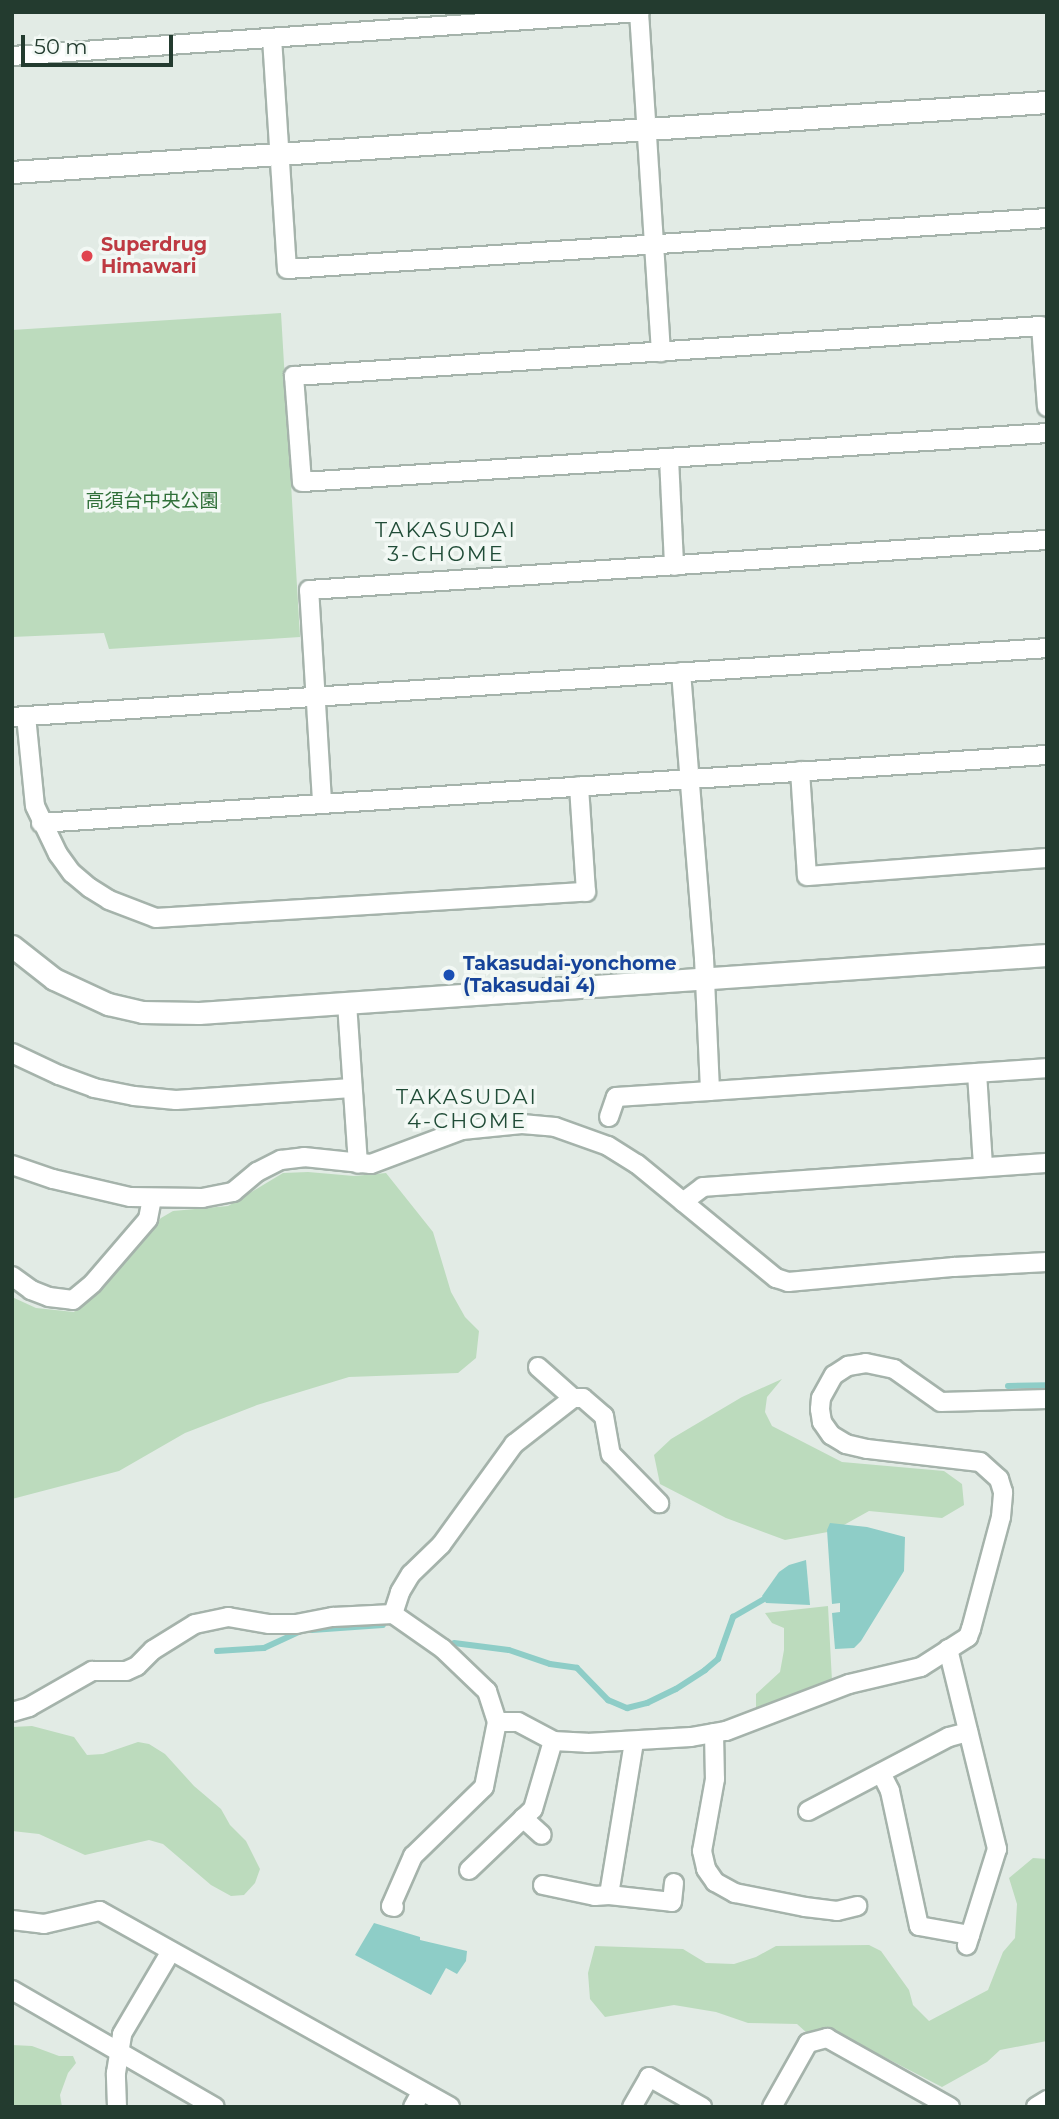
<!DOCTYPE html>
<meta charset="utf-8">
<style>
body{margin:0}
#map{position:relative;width:1059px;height:2119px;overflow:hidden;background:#e2ebe5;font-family:Montserrat,"Noto Sans JP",sans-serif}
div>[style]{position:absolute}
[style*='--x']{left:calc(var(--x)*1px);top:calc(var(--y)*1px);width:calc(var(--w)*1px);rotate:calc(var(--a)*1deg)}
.green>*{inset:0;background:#bcdbbd}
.water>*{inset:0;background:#8ecdc7}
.stream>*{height:6px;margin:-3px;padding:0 3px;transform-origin:3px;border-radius:3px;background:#8ecdc7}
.roads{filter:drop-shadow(2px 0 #a5b3ab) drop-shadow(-2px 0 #a5b3ab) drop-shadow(0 2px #a5b3ab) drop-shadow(0 -2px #a5b3ab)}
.street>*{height:18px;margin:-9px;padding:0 9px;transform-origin:9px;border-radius:9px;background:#fff}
.secondary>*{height:21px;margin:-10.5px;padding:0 10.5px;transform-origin:10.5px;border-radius:10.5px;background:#fff}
.dots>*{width:19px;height:19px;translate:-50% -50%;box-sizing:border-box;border:4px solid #f2f8f4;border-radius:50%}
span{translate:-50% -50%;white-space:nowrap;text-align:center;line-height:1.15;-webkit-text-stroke:7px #f2f8f4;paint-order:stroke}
.health-label{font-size:19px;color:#be3a42;font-weight:700}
.left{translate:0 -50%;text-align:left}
.park-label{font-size:19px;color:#307039}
.transit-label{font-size:19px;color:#164399;font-weight:700}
.neighbourhood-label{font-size:21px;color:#204c37;letter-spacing:2px}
.frame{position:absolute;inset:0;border:14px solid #233b2f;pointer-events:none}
.scale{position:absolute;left:21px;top:35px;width:152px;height:32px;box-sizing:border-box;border:4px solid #233b2f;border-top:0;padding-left:9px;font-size:21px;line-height:24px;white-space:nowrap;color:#233b2f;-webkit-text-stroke:5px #f2f8f4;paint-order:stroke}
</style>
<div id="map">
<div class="green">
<i style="clip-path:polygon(281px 313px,300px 637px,109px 649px,104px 633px,12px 637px,12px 330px)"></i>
<i style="clip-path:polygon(308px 1172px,354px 1176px,386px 1173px,433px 1232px,451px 1292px,465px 1317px,479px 1331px,476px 1358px,458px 1373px,349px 1377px,257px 1405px,185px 1433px,119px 1471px,12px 1499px,12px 1297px,36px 1308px,74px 1312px,161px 1218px,173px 1211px,228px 1206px,283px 1173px)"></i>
<i style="clip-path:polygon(782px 1379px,767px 1397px,765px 1412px,772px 1426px,842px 1462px,944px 1471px,962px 1484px,964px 1505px,942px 1518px,869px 1511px,833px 1531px,785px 1540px,726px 1518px,660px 1484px,654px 1455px,671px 1439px,742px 1397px)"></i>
<i style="clip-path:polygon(828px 1606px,832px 1681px,756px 1712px,756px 1694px,780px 1672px,784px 1650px,784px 1628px,772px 1623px,765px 1613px)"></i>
<i style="clip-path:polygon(32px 1726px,74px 1737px,87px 1755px,103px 1754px,138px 1742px,149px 1744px,165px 1754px,194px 1786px,221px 1809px,230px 1825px,246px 1841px,260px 1869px,255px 1883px,244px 1895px,231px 1896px,211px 1885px,163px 1844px,149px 1840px,85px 1855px,39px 1834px,12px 1831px,12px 1727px)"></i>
<i style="clip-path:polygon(1033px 1858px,1047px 1859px,1047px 2041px,1000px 2050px,987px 2062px,942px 2087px,830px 2029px,807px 2033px,797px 2024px,748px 2023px,716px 2012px,674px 2005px,605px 2017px,590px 1999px,588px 1973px,595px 1946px,683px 1949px,706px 1963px,734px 1964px,756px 1957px,776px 1946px,869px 1945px,881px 1951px,909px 1990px,913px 2005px,929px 2021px,988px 1990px,1003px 1952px,1015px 1938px,1017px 1904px,1009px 1878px)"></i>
<i style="clip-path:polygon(12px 2045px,32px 2046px,59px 2056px,73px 2056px,76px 2063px,68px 2073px,60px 2095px,62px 2107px,12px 2107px)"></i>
</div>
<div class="water">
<i style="clip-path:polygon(830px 1523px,867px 1527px,905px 1537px,904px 1571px,861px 1641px,854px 1648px,835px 1649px,832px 1613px,840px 1612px,840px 1603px,832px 1604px,827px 1530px)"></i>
<i style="clip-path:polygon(806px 1560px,810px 1605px,766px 1603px,762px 1596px,779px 1572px,789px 1565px)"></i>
<i style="clip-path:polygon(374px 1923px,420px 1937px,420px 1940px,467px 1951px,466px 1961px,457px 1974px,446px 1968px,431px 1995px,355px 1955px)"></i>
</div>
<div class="stream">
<i style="--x:1008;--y:1386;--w:39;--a:-1"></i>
<i style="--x:312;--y:1630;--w:71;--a:-4"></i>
<i style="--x:454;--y:1643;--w:55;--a:7.3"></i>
<i style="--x:509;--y:1650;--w:43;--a:18.9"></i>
<i style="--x:550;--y:1664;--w:27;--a:8"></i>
<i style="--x:577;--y:1668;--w:45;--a:45.9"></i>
<i style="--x:608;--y:1700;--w:21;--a:23"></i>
<i style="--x:627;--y:1708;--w:21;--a:-14"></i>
<i style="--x:647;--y:1703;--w:32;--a:-26"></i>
<i style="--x:676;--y:1689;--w:35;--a:-33"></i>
<i style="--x:705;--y:1670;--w:17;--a:-40"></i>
<i style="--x:718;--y:1659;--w:45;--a:-70.3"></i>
<i style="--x:733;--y:1617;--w:36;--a:-30"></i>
<i style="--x:217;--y:1651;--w:47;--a:-3.7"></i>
<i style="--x:264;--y:1648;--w:41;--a:-24.7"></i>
</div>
<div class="roads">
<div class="street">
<i style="--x:639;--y:12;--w:341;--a:86.3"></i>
<i style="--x:272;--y:38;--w:231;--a:86.3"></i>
<i style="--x:287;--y:269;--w:762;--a:-3.84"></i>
<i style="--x:12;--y:56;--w:629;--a:-4.01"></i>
<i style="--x:1047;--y:407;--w:81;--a:-94.2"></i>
<i style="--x:1041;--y:326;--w:749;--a:176.17"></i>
<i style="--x:294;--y:376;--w:106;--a:85.7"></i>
<i style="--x:302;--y:482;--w:747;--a:-3.76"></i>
<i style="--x:669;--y:458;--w:108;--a:87.3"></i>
<i style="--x:681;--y:672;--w:287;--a:85.4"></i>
<i style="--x:704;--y:958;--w:133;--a:87.4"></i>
<i style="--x:710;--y:1091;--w:338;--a:-3.9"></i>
<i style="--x:26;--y:716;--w:90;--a:84.3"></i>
<i style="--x:35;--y:806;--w:53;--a:64.4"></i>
<i style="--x:58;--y:854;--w:24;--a:54"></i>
<i style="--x:72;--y:873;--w:23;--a:40"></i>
<i style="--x:90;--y:888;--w:22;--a:32"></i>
<i style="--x:109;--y:900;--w:50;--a:21"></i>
<i style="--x:156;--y:918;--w:431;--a:-3.5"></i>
<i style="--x:586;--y:892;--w:106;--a:-93.8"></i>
<i style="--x:12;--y:717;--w:1037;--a:-3.81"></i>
<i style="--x:800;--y:771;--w:105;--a:86.2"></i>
<i style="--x:807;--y:876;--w:241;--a:-4.3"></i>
<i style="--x:322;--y:801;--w:211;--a:-93.5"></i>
<i style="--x:309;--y:590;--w:740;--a:-3.88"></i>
<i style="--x:41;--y:823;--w:1008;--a:-3.87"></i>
<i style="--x:347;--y:1003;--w:161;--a:86.1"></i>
<i style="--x:12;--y:1053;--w:52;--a:25.1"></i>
<i style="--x:59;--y:1075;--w:37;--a:20"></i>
<i style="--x:94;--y:1088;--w:41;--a:11.3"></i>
<i style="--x:134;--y:1096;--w:42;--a:5.4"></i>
<i style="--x:176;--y:1100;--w:176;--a:-3.9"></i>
<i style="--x:977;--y:1073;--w:94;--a:86.3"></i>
<i style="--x:609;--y:1117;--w:21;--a:-71"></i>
<i style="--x:616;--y:1097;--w:94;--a:-3.7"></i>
<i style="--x:12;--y:1165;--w:43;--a:18.9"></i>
<i style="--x:53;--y:1179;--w:79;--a:13.2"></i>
<i style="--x:130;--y:1197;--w:72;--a:0.8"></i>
<i style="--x:202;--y:1198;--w:32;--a:-11"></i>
<i style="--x:233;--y:1192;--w:31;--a:-40"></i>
<i style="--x:257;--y:1172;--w:27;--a:-27"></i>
<i style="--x:281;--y:1160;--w:23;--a:-7"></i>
<i style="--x:304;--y:1157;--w:67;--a:6"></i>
<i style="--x:371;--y:1164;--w:97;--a:-20.5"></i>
<i style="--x:462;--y:1130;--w:60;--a:-5.7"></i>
<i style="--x:522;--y:1124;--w:33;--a:5"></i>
<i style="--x:555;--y:1127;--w:56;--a:19.7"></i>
<i style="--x:608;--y:1146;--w:34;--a:32"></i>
<i style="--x:637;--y:1164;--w:180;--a:39.4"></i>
<i style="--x:776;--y:1278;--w:13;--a:18"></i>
<i style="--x:788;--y:1282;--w:167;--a:-5.2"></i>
<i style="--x:954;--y:1267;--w:93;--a:-3.1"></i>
<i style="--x:683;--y:1202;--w:25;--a:-37"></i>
<i style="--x:703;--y:1187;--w:345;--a:-4"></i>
<i style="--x:12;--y:1276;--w:24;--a:36"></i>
<i style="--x:31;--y:1290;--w:19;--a:21"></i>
<i style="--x:49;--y:1297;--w:24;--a:7"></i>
<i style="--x:73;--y:1300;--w:26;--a:-40"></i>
<i style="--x:93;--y:1283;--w:84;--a:-49.3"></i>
<i style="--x:148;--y:1219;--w:21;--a:-79"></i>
<i style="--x:538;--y:1367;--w:47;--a:41.5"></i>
<i style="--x:573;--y:1398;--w:10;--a:0"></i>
<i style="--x:583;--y:1398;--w:28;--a:41"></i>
<i style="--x:604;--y:1416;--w:39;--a:80"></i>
<i style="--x:611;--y:1454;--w:69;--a:45.6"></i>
<i style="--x:393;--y:1614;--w:23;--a:-72"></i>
<i style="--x:400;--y:1592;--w:21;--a:-59"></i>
<i style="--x:411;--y:1574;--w:42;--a:-44"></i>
<i style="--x:441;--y:1545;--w:125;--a:-54.1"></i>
<i style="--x:514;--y:1444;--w:75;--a:-37.9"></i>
<i style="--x:948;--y:1649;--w:206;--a:76.2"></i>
<i style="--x:997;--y:1849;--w:101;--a:107.4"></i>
<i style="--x:12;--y:1712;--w:18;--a:-16"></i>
<i style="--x:29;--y:1707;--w:73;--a:-29.7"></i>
<i style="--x:92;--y:1671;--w:34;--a:0"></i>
<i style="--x:126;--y:1671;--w:12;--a:-24"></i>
<i style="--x:137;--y:1666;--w:23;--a:-45"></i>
<i style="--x:153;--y:1650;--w:49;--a:-31.8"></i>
<i style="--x:195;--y:1624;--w:34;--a:-12"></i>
<i style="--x:228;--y:1617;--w:42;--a:9.7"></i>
<i style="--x:269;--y:1624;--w:27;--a:0"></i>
<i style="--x:296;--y:1624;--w:38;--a:-11"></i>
<i style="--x:333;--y:1617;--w:60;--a:-2.9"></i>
<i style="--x:393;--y:1614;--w:61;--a:35"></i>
<i style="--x:443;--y:1649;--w:61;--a:43.7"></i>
<i style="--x:487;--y:1691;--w:33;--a:72"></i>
<i style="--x:497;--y:1722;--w:21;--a:0"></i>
<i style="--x:518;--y:1722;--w:40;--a:28"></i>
<i style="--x:553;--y:1741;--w:34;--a:3"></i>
<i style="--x:587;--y:1743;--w:104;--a:-3.3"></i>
<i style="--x:691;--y:1737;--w:36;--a:-10"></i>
<i style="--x:726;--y:1731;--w:132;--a:-20.9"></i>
<i style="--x:849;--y:1684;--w:74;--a:-13.3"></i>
<i style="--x:921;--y:1667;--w:56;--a:-32.6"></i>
<i style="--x:968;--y:1637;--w:9;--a:-69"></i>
<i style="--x:971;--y:1629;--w:116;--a:-75"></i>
<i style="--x:1001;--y:1517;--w:25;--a:-85"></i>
<i style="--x:1003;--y:1492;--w:14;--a:-107"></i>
<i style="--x:999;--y:1479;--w:25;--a:-138"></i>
<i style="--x:980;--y:1462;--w:114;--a:-173.4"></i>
<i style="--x:867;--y:1449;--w:22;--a:-167"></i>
<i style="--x:846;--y:1444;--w:17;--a:-149"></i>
<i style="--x:831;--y:1435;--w:16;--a:-125"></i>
<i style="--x:822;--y:1422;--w:13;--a:-99"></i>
<i style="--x:820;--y:1409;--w:11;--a:-85"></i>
<i style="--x:821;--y:1398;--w:26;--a:-61"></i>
<i style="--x:834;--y:1375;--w:17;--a:-33"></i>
<i style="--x:848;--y:1366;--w:18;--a:-9"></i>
<i style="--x:866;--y:1363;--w:29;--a:12"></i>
<i style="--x:894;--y:1369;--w:57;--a:35.1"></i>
<i style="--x:941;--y:1402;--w:106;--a:-1.6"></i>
<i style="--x:714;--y:1733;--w:46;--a:88.8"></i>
<i style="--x:715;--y:1779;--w:73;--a:100.2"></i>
<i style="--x:702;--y:1851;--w:18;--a:77"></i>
<i style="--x:706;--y:1869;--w:16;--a:55"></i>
<i style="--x:715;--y:1882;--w:23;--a:29"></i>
<i style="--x:735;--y:1893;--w:71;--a:11.3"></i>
<i style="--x:805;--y:1907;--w:32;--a:7"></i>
<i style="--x:837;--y:1911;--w:21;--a:-14"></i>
<i style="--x:634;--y:1742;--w:155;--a:99.3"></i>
<i style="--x:609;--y:1895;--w:63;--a:6.3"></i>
<i style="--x:672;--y:1902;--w:19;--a:-84"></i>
<i style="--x:881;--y:1773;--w:20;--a:63"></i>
<i style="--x:890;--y:1791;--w:138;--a:77.9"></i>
<i style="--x:919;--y:1926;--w:52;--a:10"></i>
<i style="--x:808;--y:1811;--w:159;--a:-27.7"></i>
<i style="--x:949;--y:1737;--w:20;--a:-15"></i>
<i style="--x:523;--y:1818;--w:25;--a:42"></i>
<i style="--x:469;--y:1870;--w:88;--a:-43.6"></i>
<i style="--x:533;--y:1809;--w:71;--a:-73.6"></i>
<i style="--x:543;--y:1885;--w:53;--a:11.9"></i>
<i style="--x:595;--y:1896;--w:14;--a:-4"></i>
<i style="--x:394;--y:1907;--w:3;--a:-162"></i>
<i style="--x:391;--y:1906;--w:55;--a:-66.3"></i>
<i style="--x:413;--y:1856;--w:99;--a:-44.2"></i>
<i style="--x:484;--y:1787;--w:66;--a:-78.7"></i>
<i style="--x:12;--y:1920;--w:32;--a:7"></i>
<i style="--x:44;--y:1924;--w:57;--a:-13.1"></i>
<i style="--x:100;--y:1911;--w:401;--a:29.2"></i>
<i style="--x:12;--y:1990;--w:234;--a:30"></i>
<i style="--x:117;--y:2107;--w:34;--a:-92"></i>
<i style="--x:116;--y:2073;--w:39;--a:-81"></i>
<i style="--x:122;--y:2034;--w:96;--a:-59.4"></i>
<i style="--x:413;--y:2107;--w:18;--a:-61"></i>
<i style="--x:632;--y:2107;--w:34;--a:-60"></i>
<i style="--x:649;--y:2077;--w:61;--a:29.5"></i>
<i style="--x:772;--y:2107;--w:73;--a:-60.6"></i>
<i style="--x:808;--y:2043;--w:20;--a:-15"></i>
<i style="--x:827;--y:2038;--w:141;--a:29.3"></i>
<i style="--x:1036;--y:2107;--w:13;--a:-32"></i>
</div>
<div class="secondary">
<i style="--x:12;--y:172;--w:1037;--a:-3.87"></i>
<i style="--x:12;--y:946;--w:53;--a:38.2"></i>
<i style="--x:54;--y:979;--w:60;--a:24.8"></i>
<i style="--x:108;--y:1004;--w:35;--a:13"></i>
<i style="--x:142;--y:1012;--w:57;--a:1"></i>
<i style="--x:199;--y:1013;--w:850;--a:-3.91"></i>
</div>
</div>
<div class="dots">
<i style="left:87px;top:256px;background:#e0444e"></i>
<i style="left:449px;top:975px;background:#1a4fb4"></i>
</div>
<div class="health-label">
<span class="left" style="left:101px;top:256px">Superdrug<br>Himawari</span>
</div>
<div class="park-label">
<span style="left:152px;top:501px">高須台中央公園</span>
</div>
<div class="transit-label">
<span class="left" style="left:463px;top:975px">Takasudai-yonchome<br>(Takasudai 4)</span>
</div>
<div class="neighbourhood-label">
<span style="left:446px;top:542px">TAKASUDAI<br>3-CHOME</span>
<span style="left:467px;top:1109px">TAKASUDAI<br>4-CHOME</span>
</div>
<div class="frame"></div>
<div class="scale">50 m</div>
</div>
